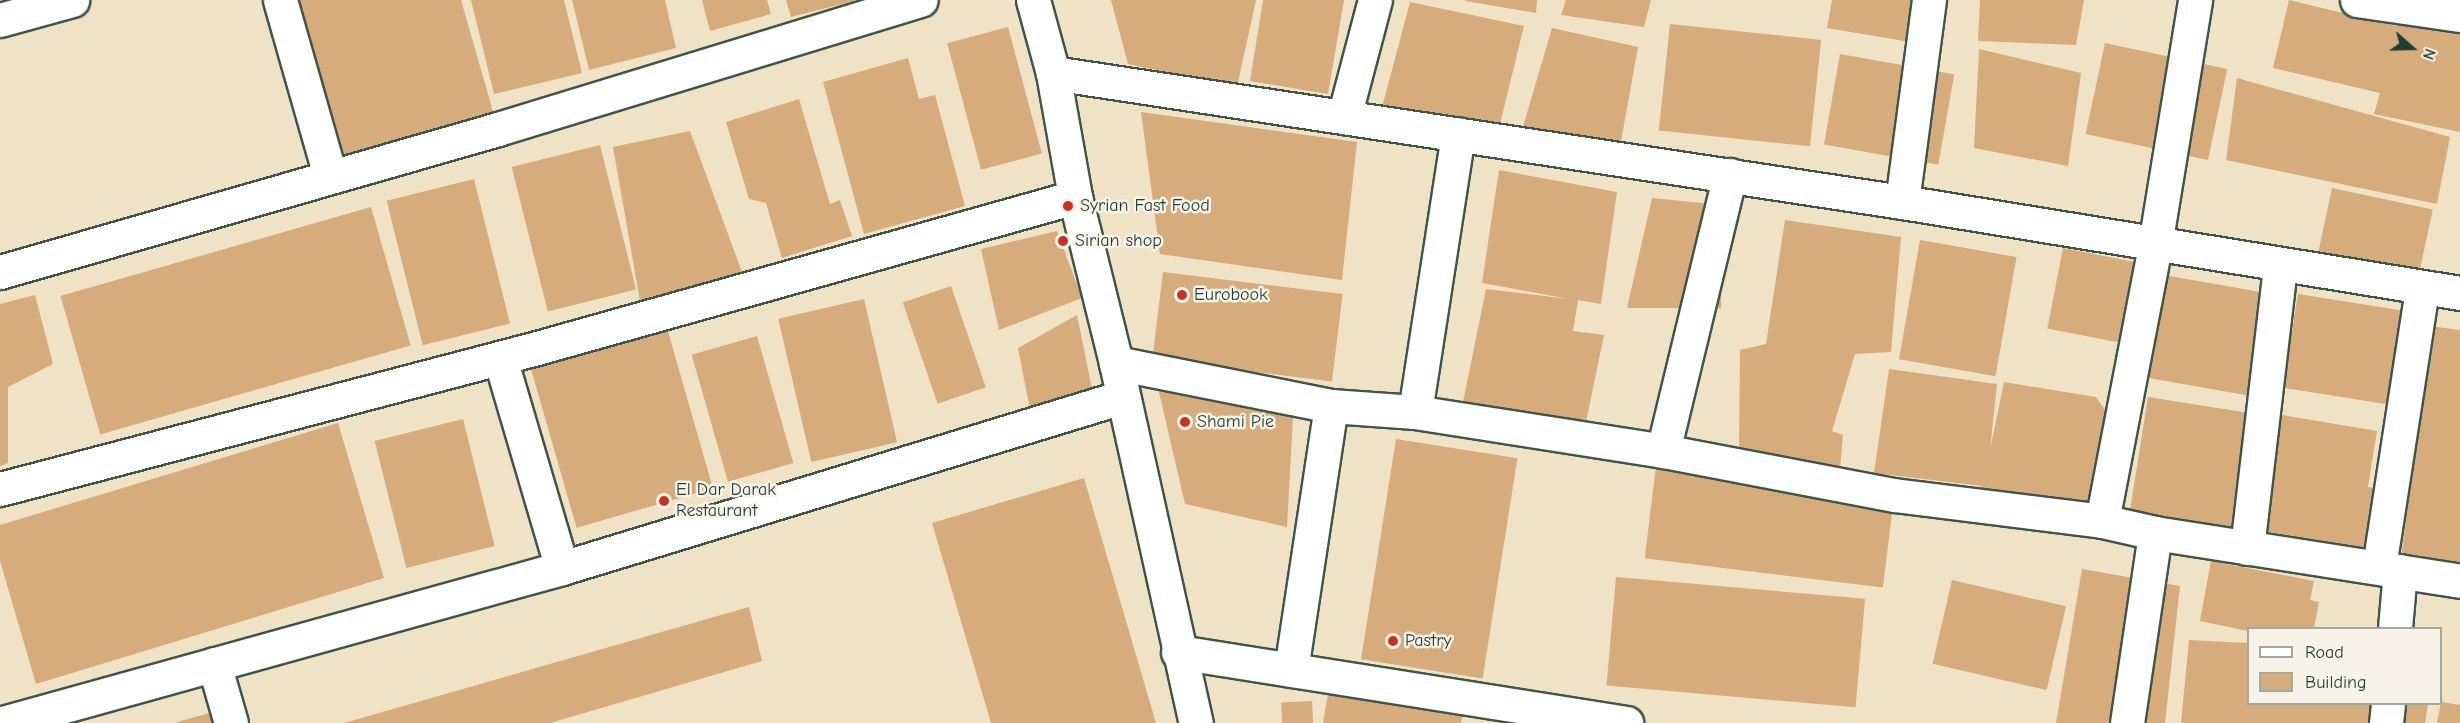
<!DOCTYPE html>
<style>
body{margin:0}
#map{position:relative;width:2460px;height:723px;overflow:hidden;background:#f0e2c5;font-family:"Comic Neue",sans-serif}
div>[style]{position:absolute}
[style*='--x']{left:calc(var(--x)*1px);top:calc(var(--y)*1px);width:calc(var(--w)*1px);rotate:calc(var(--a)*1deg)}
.building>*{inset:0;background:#d6ac7c;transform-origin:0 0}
.roads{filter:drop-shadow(2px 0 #3e564a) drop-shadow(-2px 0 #3e564a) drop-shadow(0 2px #3e564a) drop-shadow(0 -2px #3e564a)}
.minor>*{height:33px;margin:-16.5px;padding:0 16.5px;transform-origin:16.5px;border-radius:16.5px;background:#fff}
.dots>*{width:16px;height:16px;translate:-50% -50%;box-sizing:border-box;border:3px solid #f7f3e8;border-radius:50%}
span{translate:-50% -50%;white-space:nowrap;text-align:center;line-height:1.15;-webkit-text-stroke:5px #f7f3e8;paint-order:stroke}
.poi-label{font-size:18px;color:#1f3d34}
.left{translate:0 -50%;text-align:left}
.legend{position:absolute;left:2247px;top:627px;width:195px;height:78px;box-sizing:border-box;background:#f7f3e8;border:2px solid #a1aaa0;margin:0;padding:8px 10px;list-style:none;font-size:18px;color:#1f3d34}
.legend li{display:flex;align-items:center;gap:12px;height:30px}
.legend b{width:30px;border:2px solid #a1aaa0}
.north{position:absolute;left:2382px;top:18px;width:60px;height:60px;-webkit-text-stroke:4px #f7f3e8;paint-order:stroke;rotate:110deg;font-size:16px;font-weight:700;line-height:24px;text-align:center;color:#1f3d34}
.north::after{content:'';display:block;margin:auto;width:21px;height:27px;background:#1f3d34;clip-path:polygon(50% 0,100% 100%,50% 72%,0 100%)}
</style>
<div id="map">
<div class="building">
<i style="clip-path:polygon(298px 0,461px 0,498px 129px,330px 176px)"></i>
<i style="clip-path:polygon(471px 0,564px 0,582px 73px,494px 94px)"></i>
<i style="clip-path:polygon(572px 0,665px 0,676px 48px,589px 70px)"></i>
<i style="clip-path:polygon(702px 0,767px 0,771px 14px,710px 31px)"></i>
<i style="clip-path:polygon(786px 0,854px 0,854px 1px,791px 17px)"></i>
<i style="clip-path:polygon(1111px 0,1256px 0,1237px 87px,1128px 64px)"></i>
<i style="clip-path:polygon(1263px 0,1344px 0,1328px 94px,1250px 81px)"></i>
<i style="clip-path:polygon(1465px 0,1537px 0,1536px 13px,1465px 1px)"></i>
<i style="clip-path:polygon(1566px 0,1651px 0,1644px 27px,1561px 15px)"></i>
<i style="clip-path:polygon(1832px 0,1948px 0,1940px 47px,1827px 28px)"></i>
<i style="clip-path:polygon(1980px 0,2084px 0,2076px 45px,1978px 41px)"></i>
<i style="clip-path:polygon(2289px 0,2396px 26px,2398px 6px,2460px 15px,2460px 132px,2374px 114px,2380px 93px,2273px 68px)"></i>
<i style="clip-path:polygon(1410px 2px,1524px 26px,1498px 132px,1380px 115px)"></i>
<i style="left:1670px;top:24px;width:152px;height:107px;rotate:6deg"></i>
<i style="left:1008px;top:27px;width:131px;height:63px;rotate:75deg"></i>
<i style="clip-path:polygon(1552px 28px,1638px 47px,1620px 147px,1522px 130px)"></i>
<i style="left:2105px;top:43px;width:125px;height:93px;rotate:12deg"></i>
<i style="clip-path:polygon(1979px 49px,2081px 73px,2068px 166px,1974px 148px)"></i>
<i style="left:1840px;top:54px;width:116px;height:92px;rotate:10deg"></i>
<i style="clip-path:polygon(908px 58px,919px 99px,935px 95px,965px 206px,864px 234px,823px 82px)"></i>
<i style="clip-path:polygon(2237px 78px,2450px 137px,2437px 204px,2226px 160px)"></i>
<i style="clip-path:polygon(799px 99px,830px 204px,840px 200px,852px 236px,782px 258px,766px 203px,749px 199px,726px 122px)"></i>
<i style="clip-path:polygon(1141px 112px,1357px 142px,1342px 280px,1160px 254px)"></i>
<i style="clip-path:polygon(690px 131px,742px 272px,640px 301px,613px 147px)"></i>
<i style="left:600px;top:145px;width:149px;height:91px;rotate:76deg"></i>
<i style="clip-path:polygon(1499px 170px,1617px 192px,1601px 304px,1578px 300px,1573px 331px,1604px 335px,1585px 427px,1463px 402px,1486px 289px,1569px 299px,1482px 283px)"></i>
<i style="left:474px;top:179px;width:149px;height:90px;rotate:76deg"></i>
<i style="left:2332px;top:188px;width:103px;height:75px;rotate:12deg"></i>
<i style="clip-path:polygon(1652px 198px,1722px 205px,1721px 308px,1627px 308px)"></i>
<i style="left:371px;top:207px;width:144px;height:323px;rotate:74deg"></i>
<i style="clip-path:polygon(1785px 220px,1901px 237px,1891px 352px,1855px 354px,1832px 431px,1843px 435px,1840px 469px,1739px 451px,1740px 350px,1766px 344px)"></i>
<i style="clip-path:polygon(1057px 231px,1082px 298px,999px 330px,981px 249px)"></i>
<i style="left:1920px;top:240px;width:98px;height:121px;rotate:10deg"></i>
<i style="left:2063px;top:248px;width:86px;height:82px;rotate:11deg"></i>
<i style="left:1163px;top:272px;width:181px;height:88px;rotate:7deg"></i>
<i style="left:2158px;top:274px;width:117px;height:104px;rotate:10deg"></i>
<i style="left:951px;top:286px;width:107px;height:51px;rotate:71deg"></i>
<i style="left:2298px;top:294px;width:107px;height:95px;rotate:9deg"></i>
<i style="clip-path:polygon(35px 295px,53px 364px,8px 387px,8px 463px,0 466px,0 304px)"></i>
<i style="left:864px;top:299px;width:147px;height:88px;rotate:77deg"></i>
<i style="clip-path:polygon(1077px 315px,1092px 389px,1030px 410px,1018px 348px)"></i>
<i style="clip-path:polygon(2429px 326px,2460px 330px,2460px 567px,2401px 560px)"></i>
<i style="left:667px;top:328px;width:167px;height:142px;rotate:74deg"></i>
<i style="left:757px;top:336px;width:132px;height:68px;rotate:74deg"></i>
<i style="clip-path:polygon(1889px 369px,1997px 384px,1990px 450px,2004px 382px,2096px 397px,2116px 426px,2103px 509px,1981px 490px,1982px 486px,1874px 473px)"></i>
<i style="clip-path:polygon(1158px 388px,1293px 417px,1287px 527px,1185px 504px)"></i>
<i style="left:2148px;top:397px;width:109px;height:115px;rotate:9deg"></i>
<i style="clip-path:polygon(2282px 415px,2377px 431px,2368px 487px,2386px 489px,2376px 549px,2263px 531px)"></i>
<i style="left:463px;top:419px;width:131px;height:91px;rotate:76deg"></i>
<i style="clip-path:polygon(338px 423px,384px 578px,36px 684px,0 561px,0 525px)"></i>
<i style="left:1396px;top:439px;width:123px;height:223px;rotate:9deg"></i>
<i style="left:1656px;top:466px;width:240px;height:93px;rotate:7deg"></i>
<i style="clip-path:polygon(1084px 478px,1156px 723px,991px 723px,932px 523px)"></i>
<i style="clip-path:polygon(2211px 561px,2314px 581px,2310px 600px,2319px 602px,2314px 628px,2248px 631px,2200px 621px)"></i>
<i style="clip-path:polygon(2082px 569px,2180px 586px,2165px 723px,2056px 723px)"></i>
<i style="left:1616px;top:577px;width:250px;height:109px;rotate:5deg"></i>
<i style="left:1952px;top:580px;width:117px;height:86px;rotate:13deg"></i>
<i style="clip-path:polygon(749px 607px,762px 661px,550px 723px,344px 723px)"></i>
<i style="clip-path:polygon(2189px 640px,2248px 643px,2248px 704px,2428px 704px,2425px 723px,2181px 723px)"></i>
<i style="clip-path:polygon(1329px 688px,1463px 712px,1461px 723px,1323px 723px)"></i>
<i style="left:1312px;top:701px;width:22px;height:31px;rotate:87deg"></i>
<i style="clip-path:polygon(2441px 702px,2460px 705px,2460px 723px,2437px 723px)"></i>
<i style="clip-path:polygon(213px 712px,216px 723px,177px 723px,177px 722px)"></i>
</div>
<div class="roads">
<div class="minor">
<i style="--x:280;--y:0;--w:183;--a:74.1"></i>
<i style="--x:1033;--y:0;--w:76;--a:74.7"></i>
<i style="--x:1053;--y:73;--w:126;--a:79.9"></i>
<i style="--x:1075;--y:197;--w:171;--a:76.1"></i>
<i style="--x:1116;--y:363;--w:369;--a:77.5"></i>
<i style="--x:2357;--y:0;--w:104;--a:8.3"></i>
<i style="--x:0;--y:20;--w:75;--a:-15.5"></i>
<i style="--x:1053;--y:73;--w:859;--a:8.64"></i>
<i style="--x:1902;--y:202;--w:565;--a:9.26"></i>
<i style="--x:1344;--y:117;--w:121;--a:-75.2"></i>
<i style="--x:1902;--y:202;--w:204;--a:-82.4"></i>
<i style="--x:0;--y:272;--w:518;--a:-16.02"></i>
<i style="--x:498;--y:129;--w:442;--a:-17"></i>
<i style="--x:500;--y:358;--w:219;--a:73.6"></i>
<i style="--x:1116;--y:363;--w:219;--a:11.3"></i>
<i style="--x:1331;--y:406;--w:84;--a:4.1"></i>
<i style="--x:1415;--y:412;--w:251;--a:8.9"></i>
<i style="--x:1663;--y:451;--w:235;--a:10.8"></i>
<i style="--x:1894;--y:495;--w:210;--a:7.1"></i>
<i style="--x:2102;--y:521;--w:54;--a:12.8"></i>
<i style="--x:2155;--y:533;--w:309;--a:8.9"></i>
<i style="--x:1415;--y:412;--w:281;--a:-81.2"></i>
<i style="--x:1663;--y:451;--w:284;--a:-76.4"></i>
<i style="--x:0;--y:489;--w:555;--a:-14.71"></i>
<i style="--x:537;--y:348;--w:559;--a:-15.68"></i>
<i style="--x:2102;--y:521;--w:281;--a:-79.1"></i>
<i style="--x:2155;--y:245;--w:248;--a:-80.7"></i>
<i style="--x:2247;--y:548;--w:285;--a:-83.3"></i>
<i style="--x:2379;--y:567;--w:281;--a:-81.2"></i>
<i style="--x:2395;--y:628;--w:57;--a:-85"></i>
<i style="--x:1178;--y:652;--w:454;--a:9"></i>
<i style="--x:214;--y:664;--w:61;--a:73.9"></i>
<i style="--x:1291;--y:670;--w:267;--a:-81.4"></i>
<i style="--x:3;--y:723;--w:580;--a:-15.5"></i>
<i style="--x:562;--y:568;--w:586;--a:-16.98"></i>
<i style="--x:2127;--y:723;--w:192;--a:-81.6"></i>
<i style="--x:2386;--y:723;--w:19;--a:-84"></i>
</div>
</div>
<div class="dots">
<i style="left:1068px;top:206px;background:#c8321e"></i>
<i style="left:1063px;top:241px;background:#c8321e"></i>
<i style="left:1182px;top:295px;background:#c8321e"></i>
<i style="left:1185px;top:422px;background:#c8321e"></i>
<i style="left:664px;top:501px;background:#c8321e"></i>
<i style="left:1393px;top:641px;background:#c8321e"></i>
</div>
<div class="poi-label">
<span class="left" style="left:1080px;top:206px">Syrian Fast Food</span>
<span class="left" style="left:1075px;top:241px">Sirian shop</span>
<span class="left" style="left:1194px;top:295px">Eurobook</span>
<span class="left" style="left:1197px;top:422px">Shami Pie</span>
<span class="left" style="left:676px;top:501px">El Dar Darak<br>Restaurant</span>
<span class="left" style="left:1405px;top:641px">Pastry</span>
</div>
<ul class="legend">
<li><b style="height:8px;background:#fff"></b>Road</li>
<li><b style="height:16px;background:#d6ac7c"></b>Building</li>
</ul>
<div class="north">N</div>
</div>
